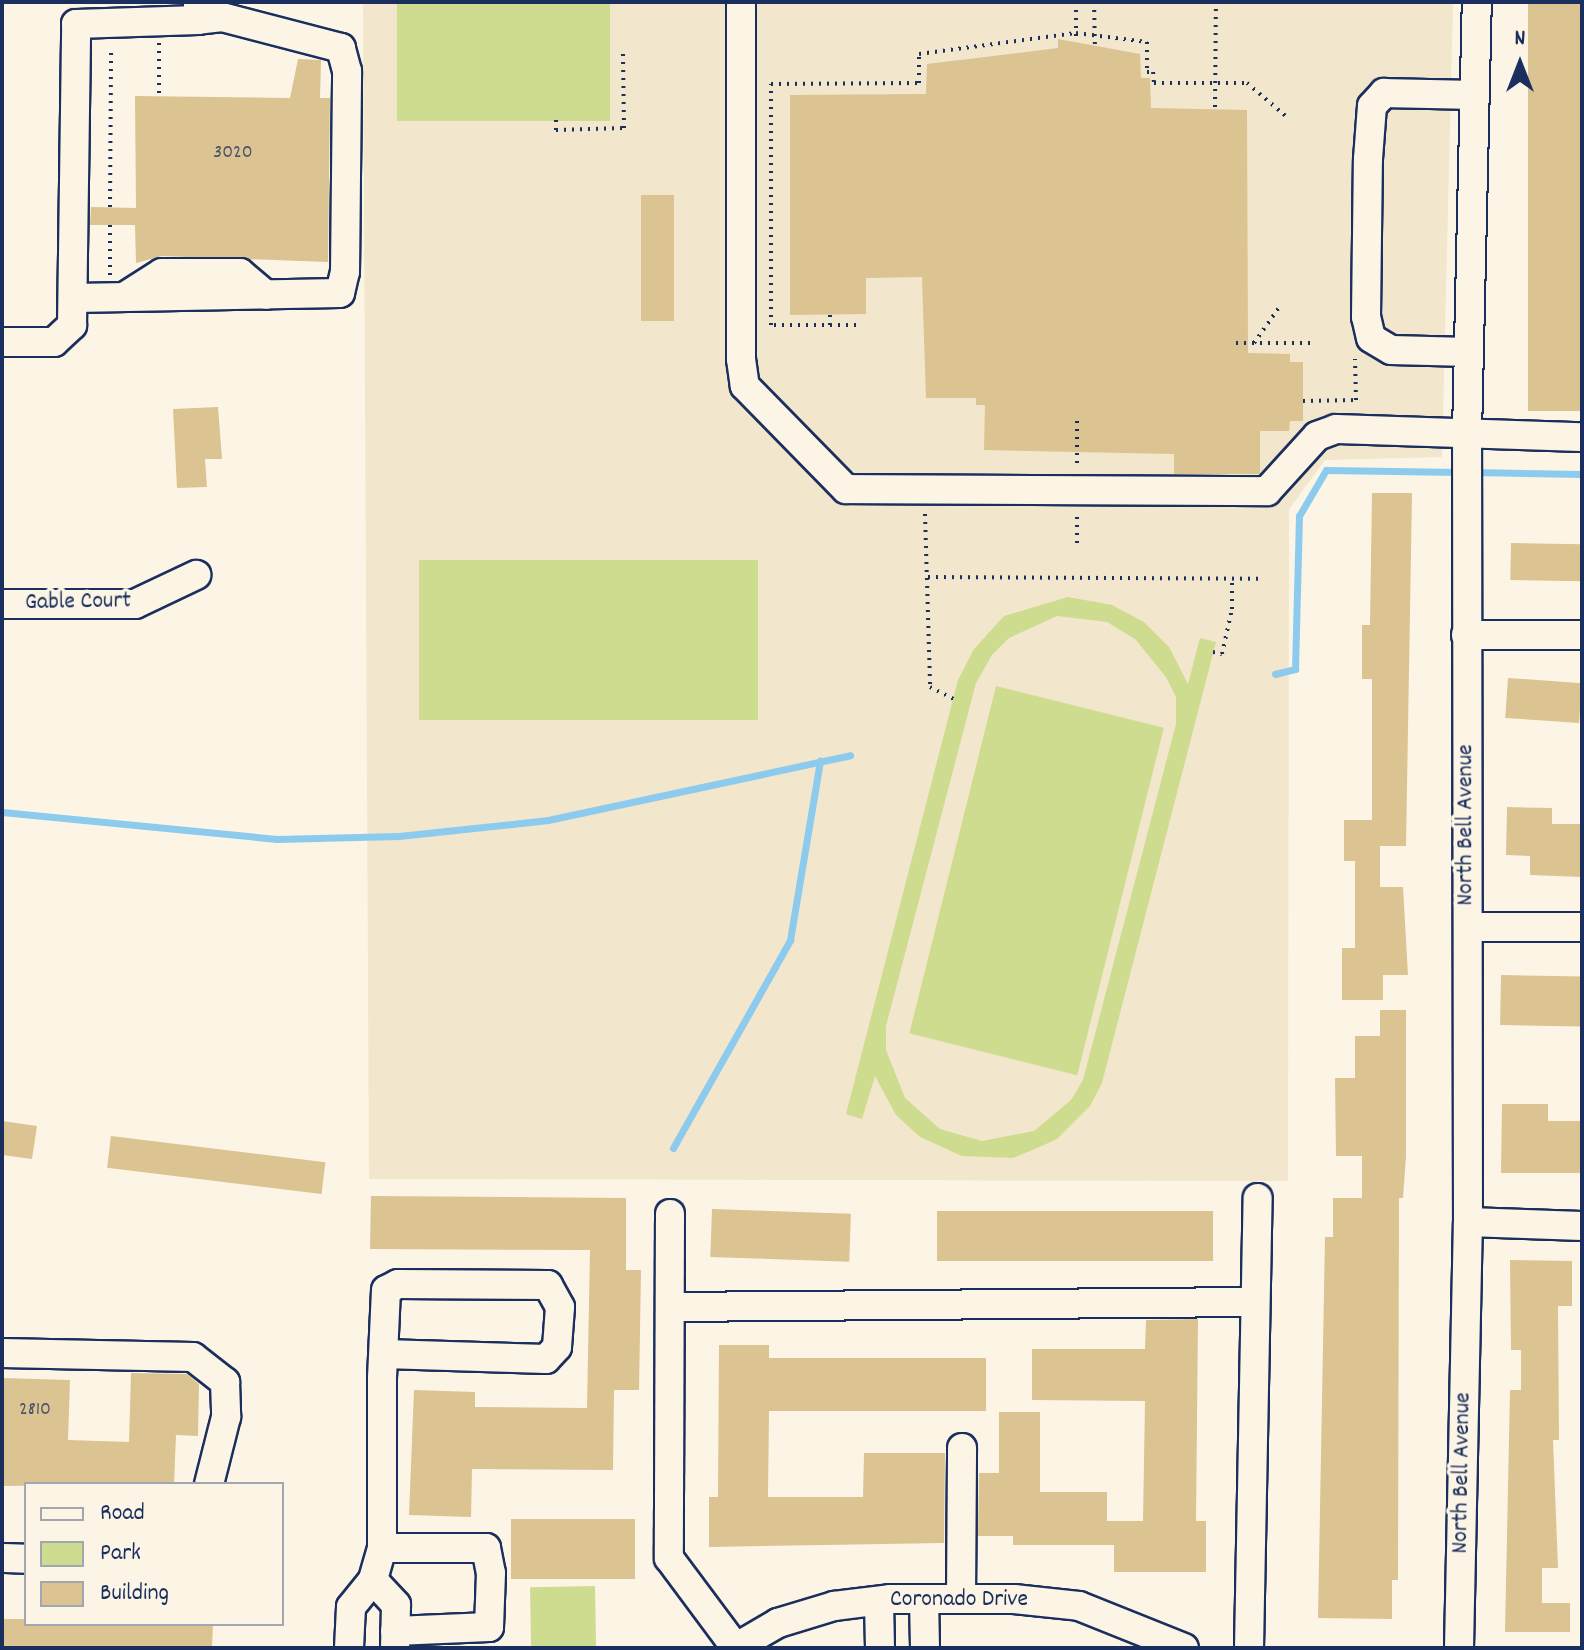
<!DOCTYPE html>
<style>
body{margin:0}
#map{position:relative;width:1584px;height:1650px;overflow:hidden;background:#fcf5e5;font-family:Dekko,sans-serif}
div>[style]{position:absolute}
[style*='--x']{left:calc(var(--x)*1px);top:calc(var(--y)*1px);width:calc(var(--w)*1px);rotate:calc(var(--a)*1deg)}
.built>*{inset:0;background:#f2e6cc}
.green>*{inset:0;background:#cedc90;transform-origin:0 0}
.stream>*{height:7px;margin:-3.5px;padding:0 3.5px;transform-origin:3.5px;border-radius:3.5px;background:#8dcbee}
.building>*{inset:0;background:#dbc392;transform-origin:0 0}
.path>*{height:4px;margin-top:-2px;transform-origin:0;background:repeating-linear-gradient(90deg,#1b2f5e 0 2px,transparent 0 8px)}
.roads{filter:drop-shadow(2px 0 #1b2f5e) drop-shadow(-2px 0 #1b2f5e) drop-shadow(0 2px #1b2f5e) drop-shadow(0 -2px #1b2f5e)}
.minor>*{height:28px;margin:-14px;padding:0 14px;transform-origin:14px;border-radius:14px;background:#fcf5e5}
span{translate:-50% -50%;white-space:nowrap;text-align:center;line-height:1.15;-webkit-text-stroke:7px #fcf5e5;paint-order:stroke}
.number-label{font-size:20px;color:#4b546b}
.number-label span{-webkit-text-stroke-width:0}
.street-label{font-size:24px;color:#1b2f5e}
.frame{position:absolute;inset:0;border:4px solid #1b2f5e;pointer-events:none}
.legend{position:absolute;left:24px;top:1482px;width:260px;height:144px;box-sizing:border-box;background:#fcf5e5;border:2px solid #a2a6af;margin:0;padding:10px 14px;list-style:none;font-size:24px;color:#1b2f5e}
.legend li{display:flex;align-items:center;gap:16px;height:40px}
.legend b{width:40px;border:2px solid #a2a6af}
.north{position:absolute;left:1480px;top:24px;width:80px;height:80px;-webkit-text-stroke:6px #fcf5e5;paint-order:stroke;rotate:0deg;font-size:22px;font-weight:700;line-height:32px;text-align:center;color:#1b2f5e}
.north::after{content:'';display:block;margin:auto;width:28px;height:36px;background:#1b2f5e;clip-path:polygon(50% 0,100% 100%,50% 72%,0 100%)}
</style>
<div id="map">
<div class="built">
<i style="clip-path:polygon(363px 2px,1453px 2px,1442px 457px,1325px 460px,1289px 509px,1288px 1181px,369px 1179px)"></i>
</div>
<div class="green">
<i style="left:397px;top:2px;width:213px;height:119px"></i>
<i style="left:419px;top:560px;width:339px;height:160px"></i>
<i style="clip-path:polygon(evenodd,1068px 597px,1112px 605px,1144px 622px,1169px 647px,1188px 684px,1200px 638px,1216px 642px,1102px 1083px,1090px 1106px,1057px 1139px,1035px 1149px,1013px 1158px,962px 1156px,920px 1137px,896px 1115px,875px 1076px,862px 1119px,846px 1114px,958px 680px,974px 649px,1004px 616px,1068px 597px,1057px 616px,1107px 622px,1135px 639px,1166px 677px,1176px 697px,1176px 724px,1083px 1080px,1071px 1100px,1034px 1131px,982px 1141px,940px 1129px,905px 1098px,886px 1050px,886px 1026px,976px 683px,992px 655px,1009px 638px,1057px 616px)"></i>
<i style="left:996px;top:686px;width:173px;height:358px;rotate:14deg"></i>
<i style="left:595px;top:1586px;width:62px;height:65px;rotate:89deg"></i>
</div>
<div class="stream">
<i style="--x:1472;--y:472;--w:110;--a:1"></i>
<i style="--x:1275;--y:674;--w:21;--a:-14"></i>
<i style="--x:1295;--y:669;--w:153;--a:-88.5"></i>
<i style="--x:1299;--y:516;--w:53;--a:-59.6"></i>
<i style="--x:1326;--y:470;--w:134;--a:0.9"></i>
<i style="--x:2;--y:812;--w:276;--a:5.6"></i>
<i style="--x:277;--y:839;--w:122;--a:-1.4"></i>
<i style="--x:399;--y:836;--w:150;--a:-6.1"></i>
<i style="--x:548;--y:820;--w:309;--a:-12.1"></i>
<i style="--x:673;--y:1148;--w:239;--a:-60.6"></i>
<i style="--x:790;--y:940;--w:182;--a:-80.5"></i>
</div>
<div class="building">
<i style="left:1528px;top:2px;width:54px;height:409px"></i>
<i style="clip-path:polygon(1058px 39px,1140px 54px,1141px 78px,1150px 78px,1151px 108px,1247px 110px,1248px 353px,1290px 354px,1290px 362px,1303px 362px,1303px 421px,1290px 421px,1289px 431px,1260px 431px,1260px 474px,1174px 474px,1174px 454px,984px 450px,985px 405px,976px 405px,976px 398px,926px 398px,922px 277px,866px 278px,866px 314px,790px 315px,790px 95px,926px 94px,927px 64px,1058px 48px)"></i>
<i style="clip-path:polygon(298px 59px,321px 60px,320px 98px,330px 98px,328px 262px,162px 256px,136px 263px,135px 225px,90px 225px,91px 207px,136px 208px,135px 96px,290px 98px)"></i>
<i style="left:641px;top:195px;width:33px;height:126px"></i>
<i style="clip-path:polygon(218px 407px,222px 459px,205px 459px,207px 487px,177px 488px,173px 409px)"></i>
<i style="clip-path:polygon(1372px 493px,1412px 493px,1406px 846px,1380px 846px,1380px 887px,1403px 887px,1408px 975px,1383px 975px,1383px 1000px,1342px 1000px,1342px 948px,1355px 948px,1355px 861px,1344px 861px,1344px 820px,1372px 820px,1372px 679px,1362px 679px,1362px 625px,1370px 625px)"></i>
<i style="left:1511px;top:543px;width:71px;height:37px;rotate:1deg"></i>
<i style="left:1508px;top:678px;width:74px;height:40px;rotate:4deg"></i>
<i style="clip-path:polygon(1507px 807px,1552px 808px,1552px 824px,1582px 824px,1582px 877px,1530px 875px,1530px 856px,1506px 855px)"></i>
<i style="left:1501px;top:975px;width:81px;height:50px;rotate:1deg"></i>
<i style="clip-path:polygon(1380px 1010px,1406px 1010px,1406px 1156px,1403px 1198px,1399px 1198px,1398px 1580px,1392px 1580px,1392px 1619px,1318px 1618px,1325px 1237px,1333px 1237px,1333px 1198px,1362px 1198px,1362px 1156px,1336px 1156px,1335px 1078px,1355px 1078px,1355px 1036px,1380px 1036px)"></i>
<i style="clip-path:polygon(1502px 1104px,1548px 1104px,1548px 1121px,1582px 1121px,1582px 1173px,1501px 1173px)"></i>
<i style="clip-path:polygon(2px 1121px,37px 1126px,32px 1159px,2px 1155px)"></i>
<i style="left:111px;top:1136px;width:216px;height:32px;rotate:7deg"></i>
<i style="clip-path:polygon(371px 1196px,626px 1198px,626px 1270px,641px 1270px,639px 1390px,614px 1390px,613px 1470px,472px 1469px,471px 1517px,409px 1515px,414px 1390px,475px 1392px,475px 1407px,587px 1408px,590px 1250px,370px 1249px)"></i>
<i style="left:712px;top:1209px;width:139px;height:48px;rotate:2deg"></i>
<i style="left:937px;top:1211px;width:276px;height:50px"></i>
<i style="clip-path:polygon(1510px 1260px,1572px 1261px,1572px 1306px,1558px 1306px,1559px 1440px,1553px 1440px,1558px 1568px,1542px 1568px,1542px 1603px,1570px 1603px,1570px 1632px,1505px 1632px,1510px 1390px,1521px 1390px,1521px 1350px,1511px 1350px)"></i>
<i style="clip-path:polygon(1198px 1319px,1196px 1521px,1206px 1521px,1206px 1572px,1114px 1572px,1114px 1545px,1013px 1545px,1013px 1536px,978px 1536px,979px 1473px,999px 1473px,999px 1412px,1040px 1412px,1040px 1492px,1107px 1492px,1107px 1521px,1143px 1521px,1145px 1401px,1032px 1400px,1032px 1349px,1145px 1349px,1146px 1320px)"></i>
<i style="clip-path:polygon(719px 1345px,769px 1345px,769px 1358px,986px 1358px,986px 1411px,769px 1411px,768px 1497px,863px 1497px,864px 1453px,945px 1453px,944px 1543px,709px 1547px,709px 1497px,718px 1497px)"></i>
<i style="clip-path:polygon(131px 1373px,187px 1374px,199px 1384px,198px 1436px,176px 1435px,174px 1484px,2px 1486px,2px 1378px,70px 1380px,68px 1440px,129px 1442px)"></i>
<i style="left:511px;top:1519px;width:124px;height:60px"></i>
<i style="clip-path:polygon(2px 1619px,26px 1619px,26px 1624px,213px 1624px,212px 1648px,2px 1648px)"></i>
</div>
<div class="path">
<i style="--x:1076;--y:2;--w:38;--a:90"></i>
<i style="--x:1094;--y:2;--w:46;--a:88.8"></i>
<i style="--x:159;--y:43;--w:53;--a:90"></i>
<i style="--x:1215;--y:107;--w:105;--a:-89.5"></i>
<i style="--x:556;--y:120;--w:10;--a:90"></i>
<i style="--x:556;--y:130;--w:68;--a:-1.7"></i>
<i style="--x:624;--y:128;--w:76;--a:-90.8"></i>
<i style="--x:110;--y:207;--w:159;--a:-89.6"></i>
<i style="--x:110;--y:225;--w:50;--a:90"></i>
<i style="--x:830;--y:325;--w:10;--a:-90"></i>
<i style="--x:856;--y:325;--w:85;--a:180"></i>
<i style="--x:771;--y:325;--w:241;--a:-90"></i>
<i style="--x:771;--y:84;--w:148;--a:-0.4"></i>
<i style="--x:919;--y:83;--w:29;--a:-90"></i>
<i style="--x:919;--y:54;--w:158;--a:-7.6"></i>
<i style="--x:1076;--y:33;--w:72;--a:7.2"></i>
<i style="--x:1147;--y:42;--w:30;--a:90"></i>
<i style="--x:1147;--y:72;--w:6;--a:0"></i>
<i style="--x:1153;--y:72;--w:11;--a:85"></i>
<i style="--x:1154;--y:83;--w:93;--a:0"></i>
<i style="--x:1247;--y:83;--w:54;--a:40.5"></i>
<i style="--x:1236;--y:343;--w:79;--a:0"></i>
<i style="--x:1254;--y:343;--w:42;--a:-54.8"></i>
<i style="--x:1303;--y:401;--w:53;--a:-1.1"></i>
<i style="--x:1356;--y:400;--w:41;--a:-91.4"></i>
<i style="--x:1077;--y:421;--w:46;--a:90"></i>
<i style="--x:925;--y:514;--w:173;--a:88.3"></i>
<i style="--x:930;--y:687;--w:27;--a:27"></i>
<i style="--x:1077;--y:543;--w:28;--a:-90"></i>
<i style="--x:928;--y:577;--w:335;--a:0.3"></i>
<i style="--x:1213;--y:652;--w:9;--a:13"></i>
<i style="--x:1222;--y:654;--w:46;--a:-77.5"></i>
<i style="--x:1232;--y:609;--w:30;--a:-90"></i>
</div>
<div class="roads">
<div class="minor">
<i style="--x:741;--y:2;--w:357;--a:90"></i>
<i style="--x:741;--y:359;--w:27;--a:82"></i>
<i style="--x:745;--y:386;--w:144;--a:45.6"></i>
<i style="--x:846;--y:489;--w:421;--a:0.3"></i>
<i style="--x:1267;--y:491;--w:74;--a:-47.7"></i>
<i style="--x:1317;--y:436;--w:20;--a:-20"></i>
<i style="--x:1336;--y:429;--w:246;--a:1.9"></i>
<i style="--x:124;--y:297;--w:45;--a:-32.3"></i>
<i style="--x:162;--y:273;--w:78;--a:0"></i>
<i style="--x:240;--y:273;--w:34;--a:40"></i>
<i style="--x:75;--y:298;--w:265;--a:-1.1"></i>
<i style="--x:340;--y:293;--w:22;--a:-77"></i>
<i style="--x:345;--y:272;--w:201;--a:-89.4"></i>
<i style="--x:347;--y:71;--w:24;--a:-105"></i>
<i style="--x:341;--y:48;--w:123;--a:-165.4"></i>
<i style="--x:222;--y:17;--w:24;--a:173"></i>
<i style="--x:2;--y:342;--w:52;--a:0"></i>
<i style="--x:54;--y:342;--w:25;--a:-43"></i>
<i style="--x:72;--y:325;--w:301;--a:-89.2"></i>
<i style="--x:76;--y:24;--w:122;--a:-1.9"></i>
<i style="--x:198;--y:20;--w:18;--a:-90"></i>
<i style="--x:1469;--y:352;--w:78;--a:-178.5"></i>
<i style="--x:1391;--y:350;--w:23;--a:-149"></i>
<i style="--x:1371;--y:338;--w:22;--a:-103"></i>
<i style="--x:1366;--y:317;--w:158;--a:-89.3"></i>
<i style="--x:1368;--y:159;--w:53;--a:-85.7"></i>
<i style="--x:1372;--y:106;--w:18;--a:-47"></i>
<i style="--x:1384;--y:93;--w:90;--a:1.3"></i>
<i style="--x:2;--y:604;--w:133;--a:0"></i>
<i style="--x:135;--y:604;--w:68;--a:-25.4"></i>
<i style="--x:1466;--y:635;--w:116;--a:0"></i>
<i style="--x:1468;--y:927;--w:114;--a:0"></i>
<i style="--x:670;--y:1214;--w:344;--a:90.2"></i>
<i style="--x:669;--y:1558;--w:112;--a:53.3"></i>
<i style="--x:1468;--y:1222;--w:114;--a:2"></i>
<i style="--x:670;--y:1307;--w:585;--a:-0.49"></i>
<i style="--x:2;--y:1353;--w:191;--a:1.2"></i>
<i style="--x:193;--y:1357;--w:41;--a:38"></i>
<i style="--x:225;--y:1382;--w:35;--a:88"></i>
<i style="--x:226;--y:1417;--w:69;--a:104.2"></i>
<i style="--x:384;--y:1354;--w:162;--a:1.8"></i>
<i style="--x:546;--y:1359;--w:16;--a:-47"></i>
<i style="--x:557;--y:1347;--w:40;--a:-85.7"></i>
<i style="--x:560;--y:1307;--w:25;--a:-119"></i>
<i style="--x:548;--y:1285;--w:150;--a:-179.6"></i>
<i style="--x:398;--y:1284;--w:13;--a:153"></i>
<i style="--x:386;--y:1290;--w:89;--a:92.6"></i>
<i style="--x:382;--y:1379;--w:169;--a:90"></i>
<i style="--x:382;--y:1548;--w:33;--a:106"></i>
<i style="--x:373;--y:1580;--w:34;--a:47"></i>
<i style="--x:396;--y:1605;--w:43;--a:91.3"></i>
<i style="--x:382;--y:1548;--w:104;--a:0"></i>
<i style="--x:486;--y:1548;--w:25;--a:79"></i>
<i style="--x:491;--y:1573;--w:54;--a:92.1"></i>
<i style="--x:489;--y:1627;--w:94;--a:177.6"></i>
<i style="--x:2;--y:1558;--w:24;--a:2"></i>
<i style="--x:924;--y:1599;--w:49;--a:88.8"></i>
<i style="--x:961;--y:1599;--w:151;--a:-89.6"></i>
<i style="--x:879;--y:1601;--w:47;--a:88.8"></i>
<i style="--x:349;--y:1648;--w:41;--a:-87.2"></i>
<i style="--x:351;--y:1607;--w:35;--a:-51"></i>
<i style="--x:735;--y:1648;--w:50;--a:-30.2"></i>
<i style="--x:778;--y:1623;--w:59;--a:-16.9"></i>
<i style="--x:834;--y:1606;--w:56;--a:-7.1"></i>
<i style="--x:890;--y:1599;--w:124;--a:0"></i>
<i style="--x:1014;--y:1599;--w:65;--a:6.1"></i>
<i style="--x:1079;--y:1606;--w:113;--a:21.8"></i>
<i style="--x:1249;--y:1648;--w:450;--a:-88.9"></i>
<i style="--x:1459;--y:1648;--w:426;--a:-88.8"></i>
<i style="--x:1468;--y:1222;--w:788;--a:-90.07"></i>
<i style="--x:1467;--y:434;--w:432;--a:-88.7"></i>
</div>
</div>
<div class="number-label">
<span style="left:233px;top:153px">3020</span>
<span style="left:35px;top:1410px">2810</span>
</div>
<div class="street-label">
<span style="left:78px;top:603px;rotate:-1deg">Gable Court</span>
<span style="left:1467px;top:825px;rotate:-90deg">North Bell Avenue</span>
<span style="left:1463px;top:1473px;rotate:-89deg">North Bell Avenue</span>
<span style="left:959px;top:1601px">Coronado Drive</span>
</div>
<div class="frame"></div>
<ul class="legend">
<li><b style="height:10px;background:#fcf5e5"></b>Road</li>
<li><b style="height:22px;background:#cedc90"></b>Park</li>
<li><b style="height:22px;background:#dbc392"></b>Building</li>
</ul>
<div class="north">N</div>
</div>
